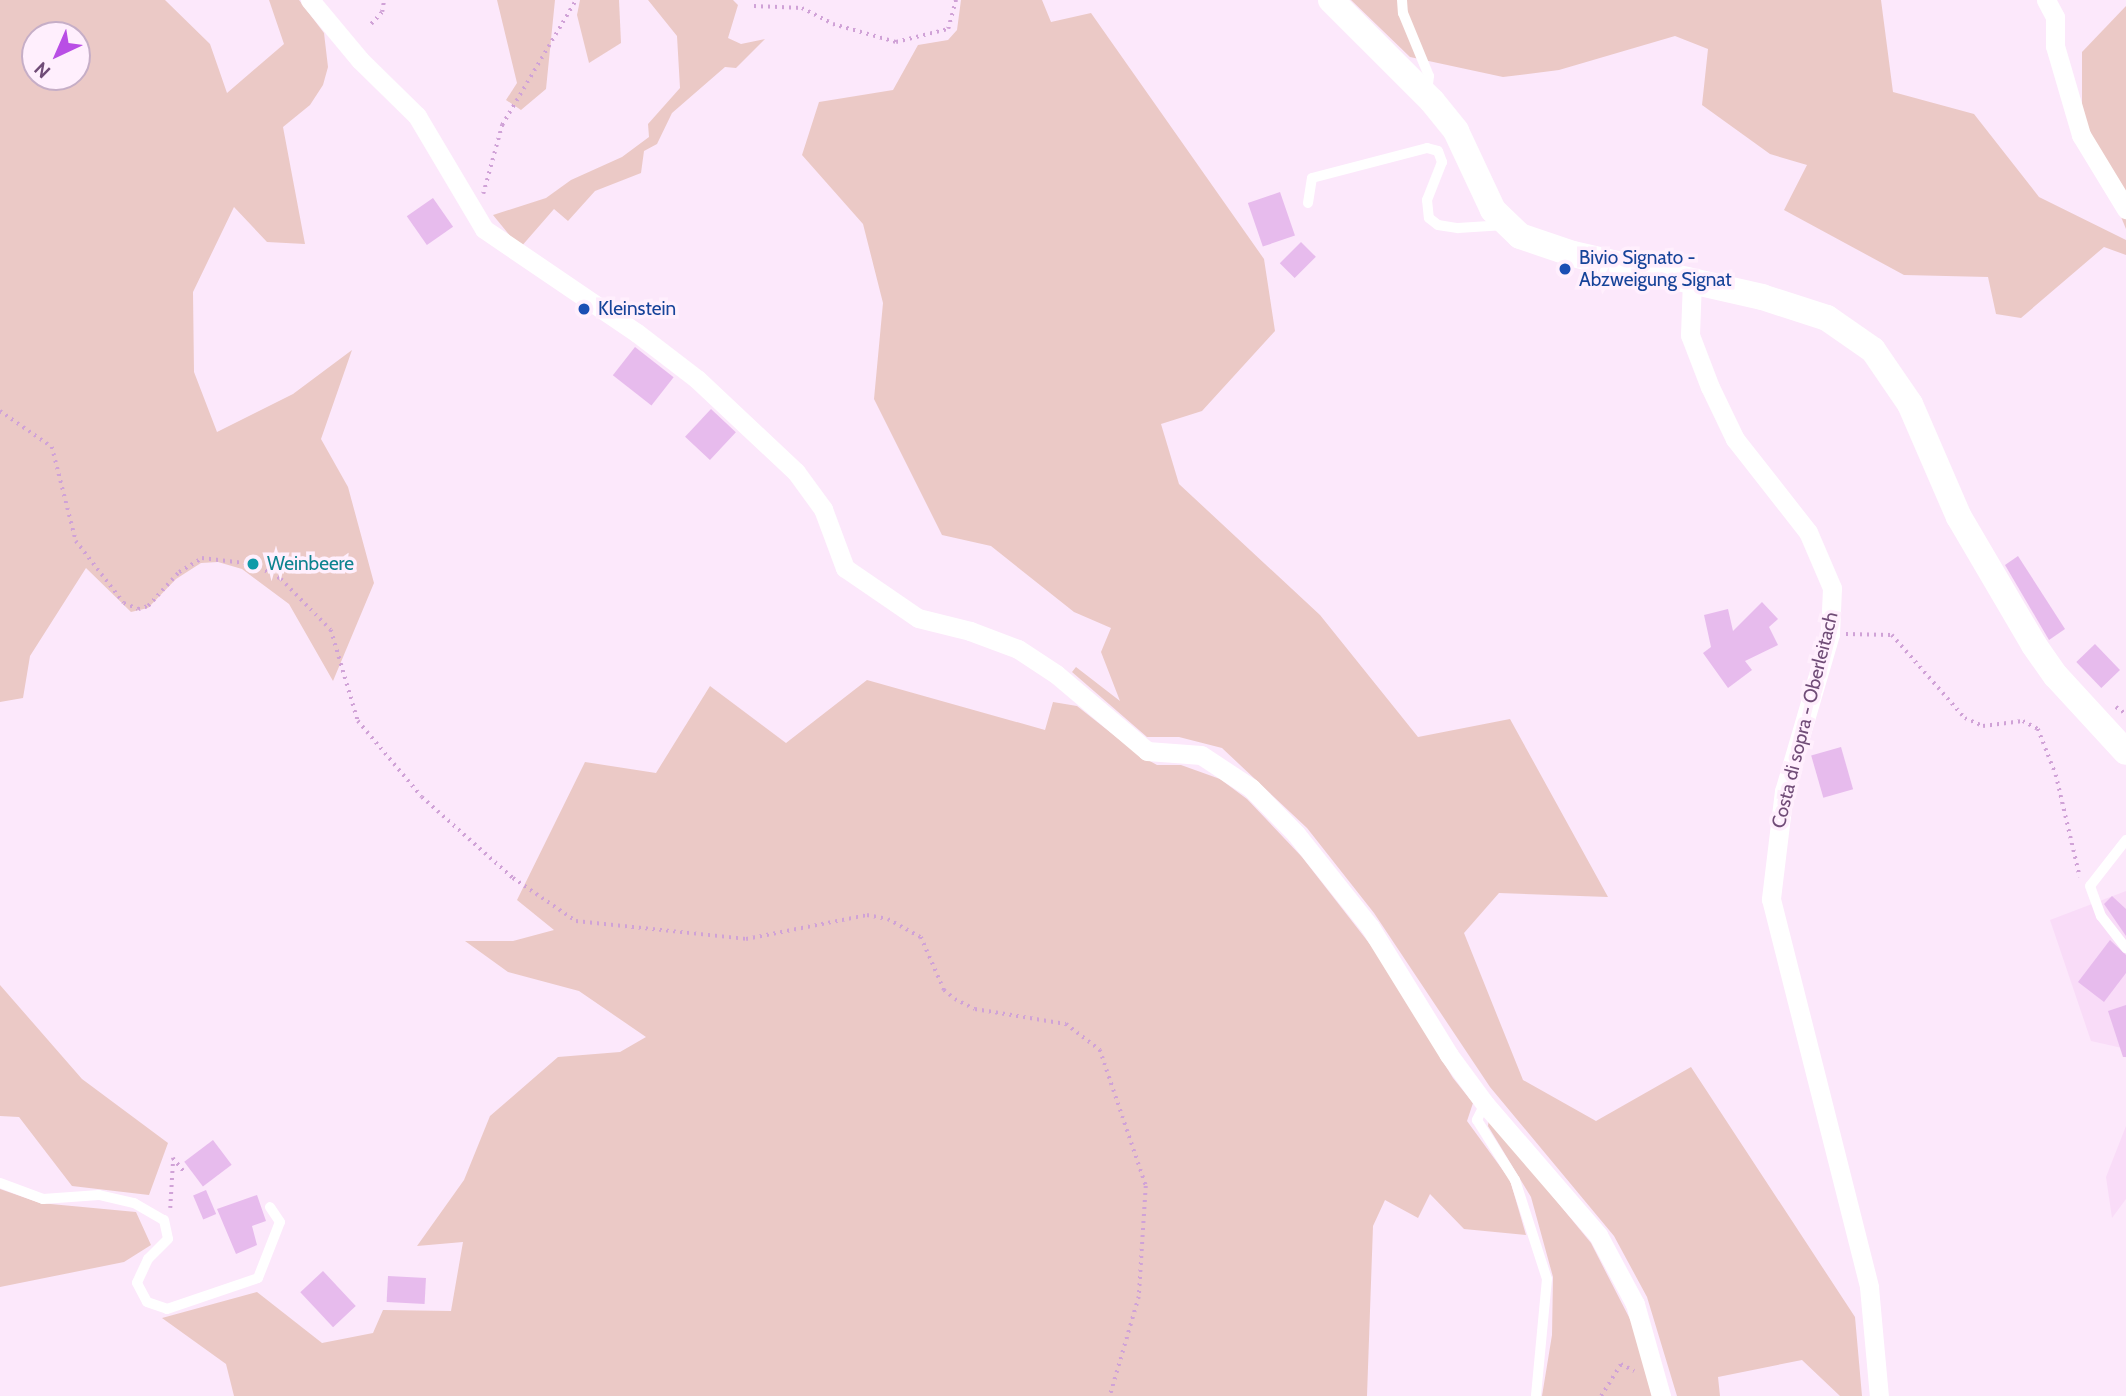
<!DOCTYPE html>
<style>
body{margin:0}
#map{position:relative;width:2126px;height:1396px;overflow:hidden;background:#fce8fb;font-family:Cabin,sans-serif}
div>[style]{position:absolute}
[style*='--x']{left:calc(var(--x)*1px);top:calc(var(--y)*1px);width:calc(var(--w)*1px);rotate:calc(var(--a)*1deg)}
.residential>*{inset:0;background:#f9dcf8}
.green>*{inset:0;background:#ebc9c6}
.building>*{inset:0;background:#e7bbed;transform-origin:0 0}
.path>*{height:3.5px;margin-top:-1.75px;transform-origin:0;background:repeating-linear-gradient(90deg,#d0a2d7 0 2px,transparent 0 7px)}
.service>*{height:10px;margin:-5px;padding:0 5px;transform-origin:5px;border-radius:5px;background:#fff}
.minor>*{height:19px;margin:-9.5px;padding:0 9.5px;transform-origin:9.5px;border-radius:9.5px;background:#fff}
.secondary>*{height:26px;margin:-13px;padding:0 13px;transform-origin:13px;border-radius:13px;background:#fff}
.dots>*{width:19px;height:19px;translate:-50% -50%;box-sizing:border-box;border:4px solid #ffeffd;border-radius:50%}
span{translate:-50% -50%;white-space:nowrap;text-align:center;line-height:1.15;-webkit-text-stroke:7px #ffeffd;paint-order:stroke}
.transit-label{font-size:19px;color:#164399}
.left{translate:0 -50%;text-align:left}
.culture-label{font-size:19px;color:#0d838f}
.street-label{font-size:19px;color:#704c77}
.north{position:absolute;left:21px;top:21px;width:70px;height:70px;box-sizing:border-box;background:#ffeffd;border:2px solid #c6aec7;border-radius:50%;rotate:224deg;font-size:19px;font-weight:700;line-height:28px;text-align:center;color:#704c77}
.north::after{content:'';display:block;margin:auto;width:24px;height:32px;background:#b94ee5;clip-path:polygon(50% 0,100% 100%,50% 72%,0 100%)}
</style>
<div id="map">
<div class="residential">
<i style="clip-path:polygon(2126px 891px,2126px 1058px,2122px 1048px,2091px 1041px,2050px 920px)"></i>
<i style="clip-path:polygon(2126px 1126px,2126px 1199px,2112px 1218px,2106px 1177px)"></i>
</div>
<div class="green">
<i style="clip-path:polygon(evenodd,0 0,165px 0,210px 44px,227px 93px,284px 44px,269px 0,299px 0,324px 33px,328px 67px,323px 85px,310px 105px,283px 127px,305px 244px,267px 242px,234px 207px,193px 292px,194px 372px,217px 432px,293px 394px,352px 350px,321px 439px,348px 487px,374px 583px,333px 681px,289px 604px,242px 569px,218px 562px,201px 563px,176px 579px,148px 608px,131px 612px,86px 568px,30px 656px,23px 698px,0 702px,0 0,35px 35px,77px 35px,77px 77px,35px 77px,35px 35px)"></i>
<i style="clip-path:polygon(497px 0,555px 0,546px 89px,521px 110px,506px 100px,517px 83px)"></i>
<i style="clip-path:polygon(580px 0,619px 0,621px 43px,589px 63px,577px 15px)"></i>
<i style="clip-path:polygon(648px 0,733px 0,738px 5px,728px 38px,741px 44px,765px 39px,736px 68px,725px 67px,672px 113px,657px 144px,644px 151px,641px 173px,595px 191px,568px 221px,554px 209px,520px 248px,493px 215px,546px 198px,571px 180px,622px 157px,649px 137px,648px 124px,680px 88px,677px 36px)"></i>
<i style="clip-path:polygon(961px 0,1042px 0,1051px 22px,1091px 13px,1264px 259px,1275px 331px,1202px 411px,1161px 424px,1179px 484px,1320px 615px,1418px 737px,1510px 719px,1608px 897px,1499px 893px,1464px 933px,1523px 1080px,1596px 1121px,1691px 1067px,1855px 1317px,1862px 1396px,1840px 1396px,1802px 1360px,1718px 1377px,1720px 1396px,1677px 1396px,1647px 1297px,1614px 1236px,1490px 1087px,1374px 913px,1307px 828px,1222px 748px,1179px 737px,1147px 737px,1072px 672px,1076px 667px,1120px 701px,1101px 652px,1111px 628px,1074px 612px,991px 546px,942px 535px,874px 399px,883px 303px,863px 224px,802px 155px,819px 102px,893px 90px,918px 45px,948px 40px,957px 30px)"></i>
<i style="clip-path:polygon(1351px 0,1881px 0,1893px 92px,1974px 114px,2039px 197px,2126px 240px,2126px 255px,2104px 247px,2021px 318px,1996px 314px,1988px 277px,1904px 275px,1784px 210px,1807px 165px,1770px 154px,1702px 105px,1708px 49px,1675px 36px,1559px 70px,1503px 77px,1410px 57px)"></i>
<i style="clip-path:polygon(2126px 6px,2126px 229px,2082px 122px,2082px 52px)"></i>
<i style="clip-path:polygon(867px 680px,1045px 730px,1053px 702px,1077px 706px,1139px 755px,1157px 765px,1181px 765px,1220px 779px,1247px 799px,1302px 857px,1376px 952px,1453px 1078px,1473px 1103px,1467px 1121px,1510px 1180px,1526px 1235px,1464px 1229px,1430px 1194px,1418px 1218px,1385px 1200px,1373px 1226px,1367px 1396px,234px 1396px,226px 1364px,162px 1318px,257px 1292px,322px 1343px,373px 1333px,383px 1310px,451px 1311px,463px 1242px,417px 1246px,464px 1180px,490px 1116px,558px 1057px,620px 1052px,646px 1037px,579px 991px,508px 972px,465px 941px,513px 941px,554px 930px,517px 900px,585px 762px,656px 773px,710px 686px,786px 743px)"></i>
<i style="clip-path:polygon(0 985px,82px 1079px,168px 1143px,149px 1195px,72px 1186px,19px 1117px,0 1116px)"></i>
<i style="clip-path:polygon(1489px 1119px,1591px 1243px,1633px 1325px,1652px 1396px,1542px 1396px,1552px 1335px,1553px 1277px,1531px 1197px,1488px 1126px)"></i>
<i style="clip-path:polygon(0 1189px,40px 1203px,136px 1212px,151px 1245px,124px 1262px,0 1287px)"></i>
</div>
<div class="building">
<i style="left:1280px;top:192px;width:46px;height:34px;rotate:71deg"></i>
<i style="left:433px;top:198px;width:35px;height:32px;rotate:55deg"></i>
<i style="left:1301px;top:242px;width:21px;height:30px;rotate:45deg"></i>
<i style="left:635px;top:347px;width:49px;height:36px;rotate:38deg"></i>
<i style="left:711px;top:409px;width:34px;height:38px;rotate:43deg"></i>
<i style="clip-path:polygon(2018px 556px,2065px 629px,2049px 640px,2005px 565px)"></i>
<i style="clip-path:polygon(1762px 602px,1778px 619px,1769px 627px,1778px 645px,1745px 661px,1752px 670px,1728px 688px,1703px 653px,1711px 647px,1704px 615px,1728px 609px,1733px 631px)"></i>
<i style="left:2095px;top:644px;width:36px;height:26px;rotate:46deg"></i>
<i style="left:1841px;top:747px;width:44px;height:31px;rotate:74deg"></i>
<i style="clip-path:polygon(2112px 896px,2126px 909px,2126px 936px,2104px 904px)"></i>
<i style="clip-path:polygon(2110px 940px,2126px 955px,2126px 973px,2104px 1002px,2078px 982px)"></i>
<i style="clip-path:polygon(2126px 1005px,2126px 1057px,2123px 1057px,2108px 1011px)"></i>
<i style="left:213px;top:1140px;width:31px;height:36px;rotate:53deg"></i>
<i style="left:206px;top:1190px;width:26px;height:14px;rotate:67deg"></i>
<i style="clip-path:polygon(257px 1195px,266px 1221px,252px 1226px,257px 1245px,236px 1254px,217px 1209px)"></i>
<i style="left:323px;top:1271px;width:48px;height:31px;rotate:47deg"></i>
<i style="left:388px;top:1276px;width:38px;height:26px;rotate:3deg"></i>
</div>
<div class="path">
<i style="--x:754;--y:6;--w:48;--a:2.4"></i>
<i style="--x:802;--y:8;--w:35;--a:27"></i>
<i style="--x:833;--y:24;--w:66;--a:15.9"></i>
<i style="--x:896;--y:42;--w:54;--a:-14"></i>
<i style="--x:948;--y:29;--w:30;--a:-75"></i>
<i style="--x:371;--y:24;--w:16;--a:-47"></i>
<i style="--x:382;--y:12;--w:12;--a:-81"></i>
<i style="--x:483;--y:194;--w:72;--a:-74.6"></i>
<i style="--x:502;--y:125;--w:145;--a:-59.4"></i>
<i style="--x:0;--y:411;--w:63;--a:34.7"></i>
<i style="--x:52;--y:447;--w:97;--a:75.7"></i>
<i style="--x:76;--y:541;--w:78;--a:52.3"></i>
<i style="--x:124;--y:603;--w:15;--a:23"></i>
<i style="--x:138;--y:609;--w:10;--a:-17"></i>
<i style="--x:148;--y:606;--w:46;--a:-47.6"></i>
<i style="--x:179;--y:572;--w:27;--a:-31"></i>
<i style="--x:202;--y:558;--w:51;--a:6.7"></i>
<i style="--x:253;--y:564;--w:32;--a:28"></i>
<i style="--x:281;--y:579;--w:71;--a:45.6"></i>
<i style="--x:331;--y:630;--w:95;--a:73.5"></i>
<i style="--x:358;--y:721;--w:99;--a:49.9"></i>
<i style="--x:422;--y:797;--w:122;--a:41.7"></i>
<i style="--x:513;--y:878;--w:76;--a:34.3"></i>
<i style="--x:576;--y:921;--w:171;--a:6"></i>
<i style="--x:746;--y:939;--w:123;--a:-11.2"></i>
<i style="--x:867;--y:915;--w:21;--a:11"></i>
<i style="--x:888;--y:919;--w:38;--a:29"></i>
<i style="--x:921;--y:937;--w:58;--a:66.5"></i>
<i style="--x:944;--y:990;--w:14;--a:39"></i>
<i style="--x:955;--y:999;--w:22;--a:27"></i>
<i style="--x:975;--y:1009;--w:92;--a:9.4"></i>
<i style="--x:1066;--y:1024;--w:43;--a:37.4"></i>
<i style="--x:1100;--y:1050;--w:144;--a:71.3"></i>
<i style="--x:1146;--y:1186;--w:111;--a:93.6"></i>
<i style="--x:1139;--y:1297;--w:103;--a:106.3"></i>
<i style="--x:1846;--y:634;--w:46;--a:1.2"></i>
<i style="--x:1892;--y:635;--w:111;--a:48.7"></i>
<i style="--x:1965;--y:718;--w:20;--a:24"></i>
<i style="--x:1983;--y:726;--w:40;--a:-7.1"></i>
<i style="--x:2023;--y:721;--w:17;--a:28"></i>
<i style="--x:2038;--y:729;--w:49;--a:68.6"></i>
<i style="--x:2056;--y:775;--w:105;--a:76.8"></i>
<i style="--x:2116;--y:707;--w:12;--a:35"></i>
<i style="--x:173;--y:1158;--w:19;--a:51"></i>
<i style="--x:170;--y:1208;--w:50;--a:-86.6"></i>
<i style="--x:1601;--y:1396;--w:38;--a:-58"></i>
<i style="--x:1621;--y:1364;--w:15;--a:28"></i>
</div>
<div class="service">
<i style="--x:1402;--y:0;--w:13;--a:86"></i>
<i style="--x:1403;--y:13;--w:68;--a:67.6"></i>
<i style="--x:1429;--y:76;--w:16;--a:97"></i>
<i style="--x:1308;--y:203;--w:25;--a:-81"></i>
<i style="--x:1312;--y:178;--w:119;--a:-14.6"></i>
<i style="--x:1427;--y:148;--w:11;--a:15"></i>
<i style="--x:1438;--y:151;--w:12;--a:70"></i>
<i style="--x:1442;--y:162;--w:41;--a:111.5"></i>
<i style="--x:1427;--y:200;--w:18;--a:84"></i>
<i style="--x:1429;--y:218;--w:11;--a:38"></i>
<i style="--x:1438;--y:225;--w:20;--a:9"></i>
<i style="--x:1458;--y:228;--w:47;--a:-3.7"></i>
<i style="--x:2126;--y:840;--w:58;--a:128"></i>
<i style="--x:2090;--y:886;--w:32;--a:70"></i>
<i style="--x:2101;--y:916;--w:41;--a:52"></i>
<i style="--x:1485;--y:1104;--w:18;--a:117"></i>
<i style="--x:1477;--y:1120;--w:71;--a:57.7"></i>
<i style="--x:1515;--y:1180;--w:104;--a:72.1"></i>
<i style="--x:1547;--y:1279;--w:118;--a:95.4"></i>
<i style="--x:0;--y:1183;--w:46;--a:20.4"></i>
<i style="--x:43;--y:1199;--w:56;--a:-4.1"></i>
<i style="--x:99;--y:1195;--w:36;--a:13"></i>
<i style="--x:134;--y:1203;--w:34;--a:30"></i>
<i style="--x:164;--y:1220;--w:19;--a:78"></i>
<i style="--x:168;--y:1239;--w:28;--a:135"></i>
<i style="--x:148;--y:1259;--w:26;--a:115"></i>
<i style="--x:137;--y:1283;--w:21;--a:62"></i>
<i style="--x:147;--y:1302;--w:21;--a:19"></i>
<i style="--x:167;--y:1309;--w:96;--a:-18.8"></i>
<i style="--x:258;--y:1278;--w:60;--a:-68.6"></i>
<i style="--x:280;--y:1222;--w:18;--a:-124"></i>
</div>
<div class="minor">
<i style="--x:310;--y:0;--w:78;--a:50.2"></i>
<i style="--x:360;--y:60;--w:80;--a:44.5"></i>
<i style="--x:417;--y:116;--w:131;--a:59.3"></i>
<i style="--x:484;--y:229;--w:185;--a:34.2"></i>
<i style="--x:637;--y:333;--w:76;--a:37.5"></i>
<i style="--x:697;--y:379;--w:136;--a:43.2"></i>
<i style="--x:796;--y:472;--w:46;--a:53.9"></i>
<i style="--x:823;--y:509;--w:63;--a:69.6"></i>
<i style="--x:845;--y:568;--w:88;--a:34.4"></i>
<i style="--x:918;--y:618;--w:54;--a:14"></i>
<i style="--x:970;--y:631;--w:51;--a:20.6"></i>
<i style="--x:1018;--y:649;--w:45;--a:33.3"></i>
<i style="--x:1056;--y:674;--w:119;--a:40.2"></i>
<i style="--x:1147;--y:751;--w:54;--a:4.2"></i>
<i style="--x:1201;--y:755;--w:60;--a:33.4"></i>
<i style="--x:1251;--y:788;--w:64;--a:45.6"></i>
<i style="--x:1296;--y:834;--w:119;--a:51.5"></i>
<i style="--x:1370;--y:927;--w:150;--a:58.3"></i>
<i style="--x:1449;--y:1055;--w:61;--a:53.7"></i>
<i style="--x:1485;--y:1104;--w:173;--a:49.2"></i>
<i style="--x:1598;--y:1235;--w:78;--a:61.8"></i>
<i style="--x:1635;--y:1304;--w:96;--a:74.2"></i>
<i style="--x:2046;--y:0;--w:19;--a:62"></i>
<i style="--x:2055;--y:17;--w:29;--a:90"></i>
<i style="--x:2055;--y:46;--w:93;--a:73.7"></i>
<i style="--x:2081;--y:135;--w:87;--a:58.7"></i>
<i style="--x:1692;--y:280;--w:55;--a:92.1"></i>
<i style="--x:1690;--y:335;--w:56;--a:69"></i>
<i style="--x:1710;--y:387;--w:58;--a:64.3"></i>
<i style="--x:1735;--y:439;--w:118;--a:51.9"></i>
<i style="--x:1808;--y:532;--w:61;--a:66.8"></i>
<i style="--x:1832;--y:588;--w:46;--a:92.5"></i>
<i style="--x:1830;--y:634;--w:164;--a:106.3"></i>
<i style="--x:1784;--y:791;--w:109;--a:96.9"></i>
<i style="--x:1771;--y:899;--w:400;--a:75.8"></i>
<i style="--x:1869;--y:1287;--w:109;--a:84.8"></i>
</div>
<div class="secondary">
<i style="--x:1331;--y:0;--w:143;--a:45"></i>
<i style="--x:1432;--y:101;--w:38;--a:51"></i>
<i style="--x:1456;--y:131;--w:87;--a:64.9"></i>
<i style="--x:1493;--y:210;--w:37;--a:44"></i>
<i style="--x:1520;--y:236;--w:56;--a:18.8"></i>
<i style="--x:1573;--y:254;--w:194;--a:12.8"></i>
<i style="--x:1762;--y:297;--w:68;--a:17.9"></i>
<i style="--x:1827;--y:318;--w:56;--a:34.8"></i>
<i style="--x:1873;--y:350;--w:65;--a:55.6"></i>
<i style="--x:1910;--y:404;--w:123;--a:66.6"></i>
<i style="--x:1959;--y:517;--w:148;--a:59.6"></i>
<i style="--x:2034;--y:645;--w:38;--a:55"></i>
<i style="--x:2056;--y:676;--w:103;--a:47.4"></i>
</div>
<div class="dots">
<i style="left:1565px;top:269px;background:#1a4fb4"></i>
<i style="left:584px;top:309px;background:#1a4fb4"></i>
<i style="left:253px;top:564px;background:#0f9aa8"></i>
</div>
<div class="transit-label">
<span class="left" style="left:1579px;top:269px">Bivio Signato -<br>Abzweigung Signat</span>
<span class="left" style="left:598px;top:309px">Kleinstein</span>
</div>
<div class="culture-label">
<span class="left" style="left:267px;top:564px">Weinbeere</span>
</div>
<div class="street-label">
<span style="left:1805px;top:720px;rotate:-76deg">Costa di sopra - Oberleitach</span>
</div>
<div class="north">N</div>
</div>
